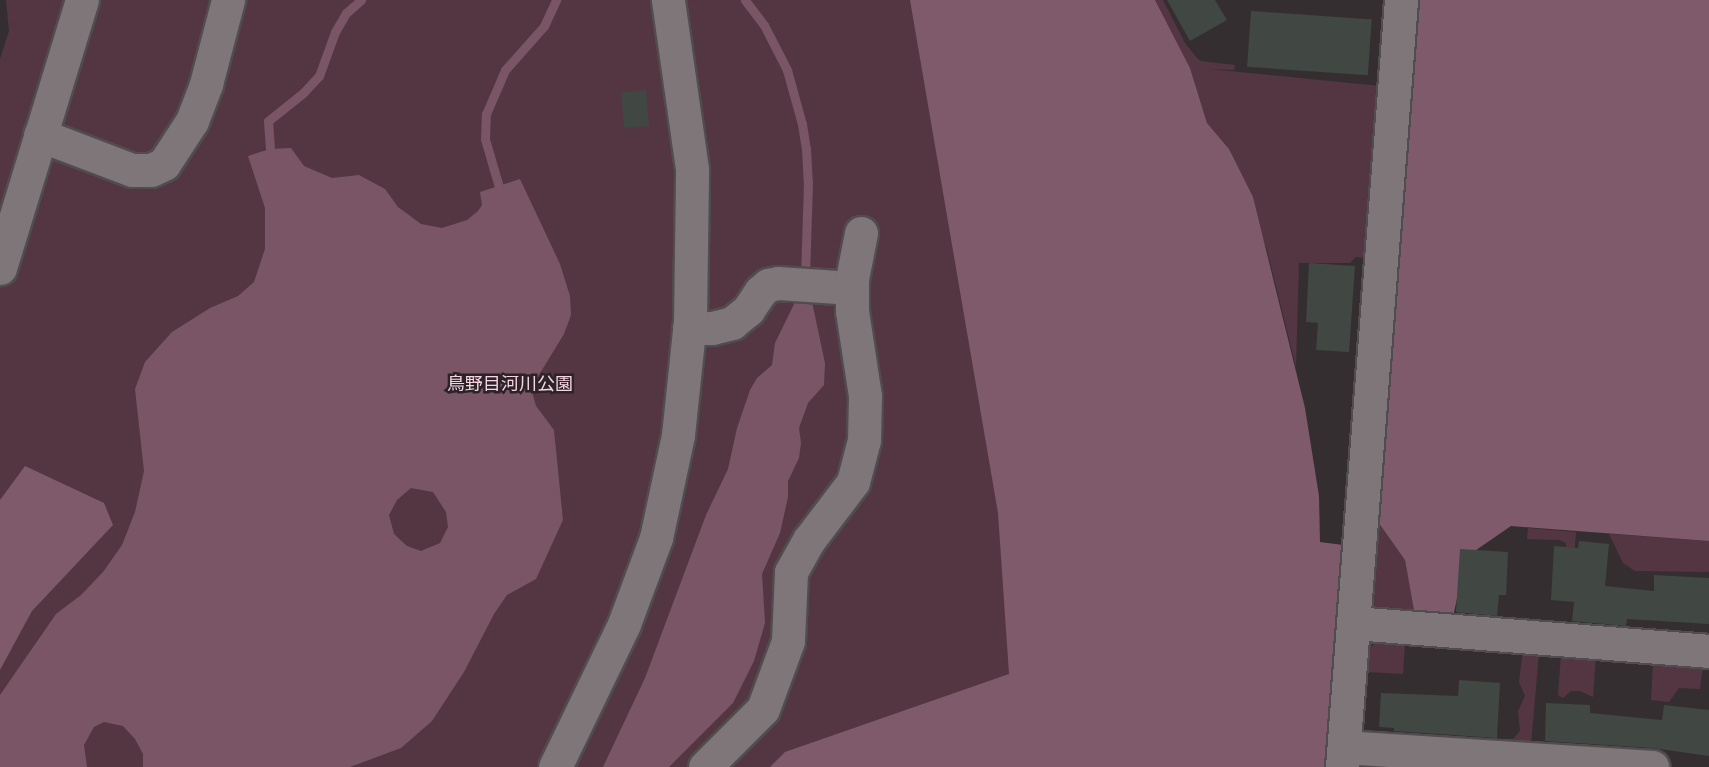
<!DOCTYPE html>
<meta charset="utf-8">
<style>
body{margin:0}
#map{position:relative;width:1709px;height:767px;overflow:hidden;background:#342e31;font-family:Karla,"Noto Sans JP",sans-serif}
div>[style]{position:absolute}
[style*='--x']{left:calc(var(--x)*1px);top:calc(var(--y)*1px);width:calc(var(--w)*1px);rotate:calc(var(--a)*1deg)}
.green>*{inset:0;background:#543643}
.forest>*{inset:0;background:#7e5a6a}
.water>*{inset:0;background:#795565}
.stream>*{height:9px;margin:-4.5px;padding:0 4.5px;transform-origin:4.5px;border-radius:4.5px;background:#795565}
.building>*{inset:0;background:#414743;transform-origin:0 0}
.roads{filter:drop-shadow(2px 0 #514c4f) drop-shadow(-2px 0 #514c4f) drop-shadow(0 2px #514c4f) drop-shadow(0 -2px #514c4f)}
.minor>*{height:33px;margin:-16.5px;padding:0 16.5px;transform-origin:16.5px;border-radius:16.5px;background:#7e7679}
span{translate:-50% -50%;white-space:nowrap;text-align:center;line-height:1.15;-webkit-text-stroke:5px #2a2427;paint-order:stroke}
.park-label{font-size:18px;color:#fad2e3}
</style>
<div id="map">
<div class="green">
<i style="clip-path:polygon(6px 0,932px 0,1021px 681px,843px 767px,0 767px,0 59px,9px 31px)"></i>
<i style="clip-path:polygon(1155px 0,1163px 0,1185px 43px,1197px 58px,1201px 61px,1235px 65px,1234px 70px,1209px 69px,1380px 86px,1368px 258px,1356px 257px,1350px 263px,1299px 263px,1296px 367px,1267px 250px,1229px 149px,1207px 123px,1190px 68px)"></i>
<i style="clip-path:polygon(1376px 519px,1405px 559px,1415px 616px,1381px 613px,1372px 602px)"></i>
<i style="clip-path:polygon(1528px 528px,1576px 532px,1571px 598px,1565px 594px,1566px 543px,1560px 540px,1527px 539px)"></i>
<i style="clip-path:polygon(1609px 534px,1709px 541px,1709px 572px,1635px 571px,1623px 563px)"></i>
<i style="clip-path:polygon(1381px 639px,1405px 642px,1403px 674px,1366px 672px,1369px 648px)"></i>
<i style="clip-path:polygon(1523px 650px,1539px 653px,1531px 745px,1509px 744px,1520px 731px,1518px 711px,1525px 696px,1519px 682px)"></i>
<i style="clip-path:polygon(1561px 654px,1596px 656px,1593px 697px,1580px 691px,1571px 691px,1563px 698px,1558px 695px)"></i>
<i style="clip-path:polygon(1653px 662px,1703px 665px,1700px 689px,1679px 688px,1669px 702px,1651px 700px)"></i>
</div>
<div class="forest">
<i style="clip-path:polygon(910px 0,1155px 0,1190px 68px,1207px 123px,1229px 149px,1253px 197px,1305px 408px,1319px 496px,1320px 542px,1343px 545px,1331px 767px,770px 767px,785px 752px,1009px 674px,998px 513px)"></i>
<i style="clip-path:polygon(1414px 0,1709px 0,1709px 541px,1511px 526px,1466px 557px,1453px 617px,1415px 616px,1405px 560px,1376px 519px)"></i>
<i style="clip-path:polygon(25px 466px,104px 503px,113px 525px,32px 611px,0 670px,0 500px)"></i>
</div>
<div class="water">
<i style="clip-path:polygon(evenodd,291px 148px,304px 166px,332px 178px,359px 175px,385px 189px,398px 207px,421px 224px,442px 228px,467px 220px,478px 211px,482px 205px,480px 192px,520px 179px,560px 264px,570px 296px,571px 315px,564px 334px,531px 388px,536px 406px,554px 430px,563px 520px,536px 579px,507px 595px,494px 614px,464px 672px,432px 721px,401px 748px,350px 767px,143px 767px,143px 754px,135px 739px,123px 726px,104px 722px,94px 727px,84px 745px,87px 767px,0 767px,0 695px,56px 614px,81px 595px,103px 572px,122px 545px,135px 512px,144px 471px,135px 389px,145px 362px,172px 332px,210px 308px,238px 296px,254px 282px,265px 249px,265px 208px,248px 156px,270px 149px,291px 148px,411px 488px,433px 492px,446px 512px,448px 527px,440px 543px,421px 551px,407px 546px,394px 534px,389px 515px,397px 500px,411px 488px)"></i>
<i style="clip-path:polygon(798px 296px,811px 297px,825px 363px,824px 385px,808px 403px,799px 428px,801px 443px,799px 458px,788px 481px,788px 497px,780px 533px,762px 574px,765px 623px,754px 661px,733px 703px,669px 767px,603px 767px,645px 678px,706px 515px,728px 469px,737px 428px,750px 390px,757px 378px,772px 365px,775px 343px)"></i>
</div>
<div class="stream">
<i style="--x:745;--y:0;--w:31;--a:53"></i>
<i style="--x:764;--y:25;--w:51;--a:62.9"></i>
<i style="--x:787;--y:70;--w:56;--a:74.5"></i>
<i style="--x:802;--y:124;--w:24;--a:81"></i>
<i style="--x:806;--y:148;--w:34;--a:87"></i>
<i style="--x:808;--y:182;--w:97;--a:91.8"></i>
<i style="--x:270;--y:149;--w:28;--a:-94"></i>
<i style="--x:268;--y:121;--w:45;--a:-38.7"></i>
<i style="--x:303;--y:93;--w:23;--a:-47"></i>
<i style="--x:319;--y:76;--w:47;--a:-70"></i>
<i style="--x:335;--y:32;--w:22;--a:-60"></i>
<i style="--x:346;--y:13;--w:20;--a:-41"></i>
<i style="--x:499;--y:187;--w:50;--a:-106.3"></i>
<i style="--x:485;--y:139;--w:25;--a:-88"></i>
<i style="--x:486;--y:114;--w:48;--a:-66.6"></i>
<i style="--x:505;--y:70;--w:59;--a:-48.4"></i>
<i style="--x:544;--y:26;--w:29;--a:-65"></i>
</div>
<div class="building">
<i style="clip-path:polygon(1167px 0,1215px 0,1227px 20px,1190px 41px)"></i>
<i style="left:1251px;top:11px;width:121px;height:56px;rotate:4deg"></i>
<i style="left:646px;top:90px;width:36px;height:25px;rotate:85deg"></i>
<i style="clip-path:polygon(1309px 263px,1355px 266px,1349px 352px,1316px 350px,1318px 323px,1306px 322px)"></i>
<i style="clip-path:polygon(1579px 541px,1609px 544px,1605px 586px,1654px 591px,1654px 575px,1709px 578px,1709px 624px,1627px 619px,1626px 626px,1572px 621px,1574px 602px,1551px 600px,1554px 546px,1578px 548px)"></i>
<i style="clip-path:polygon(1460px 549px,1508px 552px,1506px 595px,1499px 595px,1497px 616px,1456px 612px)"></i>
<i style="clip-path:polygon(1459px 680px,1500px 683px,1497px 738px,1394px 731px,1394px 728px,1379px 727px,1381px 693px,1458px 696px)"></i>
<i style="clip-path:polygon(1546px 703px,1590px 705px,1590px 713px,1662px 720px,1664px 705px,1709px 710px,1709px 756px,1653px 748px,1545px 741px)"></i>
</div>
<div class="roads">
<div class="minor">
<i style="--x:40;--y:135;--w:98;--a:20.8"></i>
<i style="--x:132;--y:170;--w:19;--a:0"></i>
<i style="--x:151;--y:170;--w:14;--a:-25"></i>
<i style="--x:164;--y:164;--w:51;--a:-56.9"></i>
<i style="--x:192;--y:121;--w:40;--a:-69"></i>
<i style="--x:206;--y:84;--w:87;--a:-75.3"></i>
<i style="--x:0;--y:268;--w:280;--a:-73"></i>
<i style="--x:689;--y:328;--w:23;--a:0"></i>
<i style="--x:712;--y:328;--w:21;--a:-14"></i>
<i style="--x:732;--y:323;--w:21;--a:-39"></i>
<i style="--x:748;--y:310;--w:22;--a:-56"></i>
<i style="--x:760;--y:292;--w:11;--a:-41"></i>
<i style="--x:768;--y:285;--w:10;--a:-11"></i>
<i style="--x:778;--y:283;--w:74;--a:3.9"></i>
<i style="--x:1354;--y:623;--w:356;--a:4.5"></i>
<i style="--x:1344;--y:747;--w:309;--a:3.7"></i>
<i style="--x:555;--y:767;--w:159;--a:-64.2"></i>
<i style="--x:624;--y:624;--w:92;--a:-69.6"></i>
<i style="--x:656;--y:538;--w:105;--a:-77.9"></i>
<i style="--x:678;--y:435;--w:116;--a:-84"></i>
<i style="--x:690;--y:320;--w:151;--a:-89.2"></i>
<i style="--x:692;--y:169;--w:171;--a:-98.1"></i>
<i style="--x:705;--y:767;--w:82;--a:-45"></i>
<i style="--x:763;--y:709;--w:72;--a:-69.8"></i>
<i style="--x:788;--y:641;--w:69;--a:-87.5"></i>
<i style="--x:791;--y:572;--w:37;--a:-61"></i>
<i style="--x:809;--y:540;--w:73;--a:-52.8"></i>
<i style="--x:853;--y:482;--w:43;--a:-75.3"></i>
<i style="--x:864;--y:440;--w:44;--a:-88.7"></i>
<i style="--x:865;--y:396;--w:86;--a:-98.7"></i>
<i style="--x:852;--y:311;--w:32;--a:-90"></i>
<i style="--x:852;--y:279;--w:47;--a:-78.9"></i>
<i style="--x:1342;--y:767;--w:769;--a:-85.6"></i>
</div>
</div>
<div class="park-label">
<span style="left:510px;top:384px">鳥野目河川公園</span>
</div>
</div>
